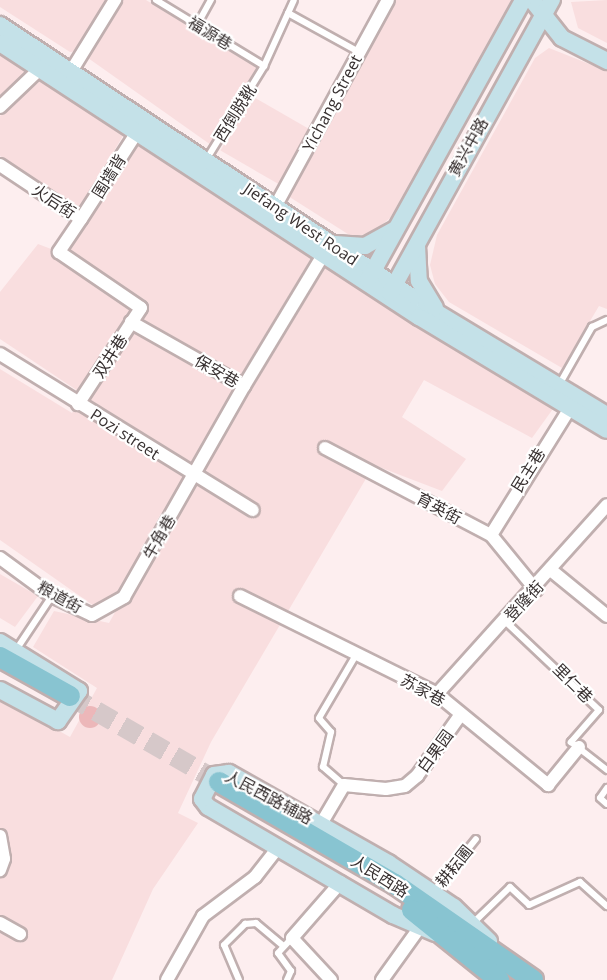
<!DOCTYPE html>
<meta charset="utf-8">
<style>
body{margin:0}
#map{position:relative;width:607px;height:980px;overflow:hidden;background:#fdeeef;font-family:"Open Sans","Noto Sans SC",sans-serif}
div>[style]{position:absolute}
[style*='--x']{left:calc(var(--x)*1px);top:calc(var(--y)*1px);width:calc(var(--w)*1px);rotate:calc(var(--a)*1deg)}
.built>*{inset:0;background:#f9dedf;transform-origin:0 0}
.green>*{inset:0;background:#ecb7b9}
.round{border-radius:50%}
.primary-tunnel>*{height:20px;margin-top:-10px;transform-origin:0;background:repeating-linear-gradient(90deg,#d6c8c9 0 20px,transparent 0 30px)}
.roads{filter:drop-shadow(2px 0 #c0afaf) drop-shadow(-2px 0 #c0afaf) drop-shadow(0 2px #c0afaf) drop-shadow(0 -2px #c0afaf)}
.lane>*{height:6px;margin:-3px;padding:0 3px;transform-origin:3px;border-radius:3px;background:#fff}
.street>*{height:12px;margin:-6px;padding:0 6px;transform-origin:6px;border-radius:6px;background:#fff}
.secondary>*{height:16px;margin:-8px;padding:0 8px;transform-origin:8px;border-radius:8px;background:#c4e1e8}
.primary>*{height:20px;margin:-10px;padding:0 10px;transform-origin:10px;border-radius:10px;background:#88c4d1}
span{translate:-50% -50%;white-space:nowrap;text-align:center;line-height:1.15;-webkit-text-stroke:4.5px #fff;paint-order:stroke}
.street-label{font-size:16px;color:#383131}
</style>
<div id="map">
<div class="built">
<i style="clip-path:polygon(0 0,115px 0,83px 51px,70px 52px,0 7px)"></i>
<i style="clip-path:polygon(123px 0,146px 0,259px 69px,211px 145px,88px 58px)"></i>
<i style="clip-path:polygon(395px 0,511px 0,390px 218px,371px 234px,351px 236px,288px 196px)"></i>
<i style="clip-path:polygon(607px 0,607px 43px,578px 28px,571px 2px)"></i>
<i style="clip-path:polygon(549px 48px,607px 71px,607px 309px,599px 306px,562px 368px,449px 302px,435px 284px,430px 265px,437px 235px,535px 58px)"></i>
<i style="clip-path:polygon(0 49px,30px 69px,0 98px)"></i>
<i style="clip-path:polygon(45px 77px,124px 134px,80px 209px,0 156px,0 116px)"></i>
<i style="left:252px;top:96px;width:67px;height:63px;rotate:30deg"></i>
<i style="clip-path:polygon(135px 135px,555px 406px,532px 438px,424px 380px,402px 417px,466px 459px,442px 491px,374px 465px,211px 742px,178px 813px,198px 823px,153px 889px,112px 980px,0 980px,0 698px,70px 737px,97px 688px,33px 647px,54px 611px,109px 623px,123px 598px,94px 606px,0 540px,0 369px,72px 413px,84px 395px,0 339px,0 292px,38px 244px,59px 252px)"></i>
<i style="clip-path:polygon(0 574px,38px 596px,15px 627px,0 618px)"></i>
</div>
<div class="green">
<i class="round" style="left:79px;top:706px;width:22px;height:22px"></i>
</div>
<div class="primary-tunnel">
<i style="--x:70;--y:696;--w:172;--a:30"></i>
</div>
<div class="roads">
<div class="lane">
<i style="--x:156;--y:0;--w:127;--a:31.4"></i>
<i style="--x:288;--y:13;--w:81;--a:28.8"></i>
<i style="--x:197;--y:25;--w:29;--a:-61"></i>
<i style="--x:206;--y:160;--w:110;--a:-58.3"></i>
<i style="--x:264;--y:66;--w:72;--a:-65.6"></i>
<i style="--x:559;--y:385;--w:67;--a:-60.4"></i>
<i style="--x:592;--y:327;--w:17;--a:-25"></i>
<i style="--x:506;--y:622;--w:128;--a:43.4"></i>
<i style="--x:599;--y:710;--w:43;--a:131.2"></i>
<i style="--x:571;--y:742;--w:46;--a:37.9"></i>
<i style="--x:16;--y:650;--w:65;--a:-56.3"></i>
<i style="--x:344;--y:785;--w:28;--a:-139"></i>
<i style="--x:323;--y:767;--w:36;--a:-77"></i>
<i style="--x:331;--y:732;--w:18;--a:-131"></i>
<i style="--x:319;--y:718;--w:73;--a:-59.6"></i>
<i style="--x:607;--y:788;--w:12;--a:125"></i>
<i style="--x:600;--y:798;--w:9;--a:41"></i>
<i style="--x:433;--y:892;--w:68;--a:-50.9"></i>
<i style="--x:472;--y:924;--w:53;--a:-44.2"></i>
<i style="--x:510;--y:887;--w:26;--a:43"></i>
<i style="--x:529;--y:905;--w:56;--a:-24.3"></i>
<i style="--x:580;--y:882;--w:36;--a:42"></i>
<i style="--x:239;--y:980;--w:38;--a:-113"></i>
<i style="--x:224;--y:945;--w:30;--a:-45"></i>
<i style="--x:245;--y:924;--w:11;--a:-5"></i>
<i style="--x:256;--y:923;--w:34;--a:40"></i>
<i style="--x:287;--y:980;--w:10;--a:-66"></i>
<i style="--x:291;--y:971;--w:22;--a:-126"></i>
<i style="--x:278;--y:953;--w:21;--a:-47"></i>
</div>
<div class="street">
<i style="--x:67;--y:78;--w:92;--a:-58.4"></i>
<i style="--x:0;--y:107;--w:61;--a:-43.7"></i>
<i style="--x:0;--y:165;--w:97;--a:33.7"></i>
<i style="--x:81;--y:219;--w:40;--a:124"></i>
<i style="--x:59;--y:252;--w:99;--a:34.3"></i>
<i style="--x:141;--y:308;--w:115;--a:123.3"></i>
<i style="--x:275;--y:207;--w:236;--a:-61.4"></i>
<i style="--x:81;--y:219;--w:103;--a:-57.2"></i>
<i style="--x:0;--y:354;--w:297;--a:31.7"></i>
<i style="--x:244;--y:386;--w:153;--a:-58.9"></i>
<i style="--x:325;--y:448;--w:187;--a:27.7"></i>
<i style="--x:491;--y:535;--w:71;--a:50.7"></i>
<i style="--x:491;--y:535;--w:150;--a:-58.1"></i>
<i style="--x:0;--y:558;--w:64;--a:36.2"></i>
<i style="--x:52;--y:596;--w:44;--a:25.4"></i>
<i style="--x:92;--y:615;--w:37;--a:-29"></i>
<i style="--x:124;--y:597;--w:243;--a:-60.4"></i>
<i style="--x:244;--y:386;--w:130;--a:-150.5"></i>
<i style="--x:552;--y:571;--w:71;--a:39.3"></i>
<i style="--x:240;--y:596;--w:220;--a:26.4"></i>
<i style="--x:437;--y:694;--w:144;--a:39.3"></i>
<i style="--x:548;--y:785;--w:49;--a:-50.8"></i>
<i style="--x:437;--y:694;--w:254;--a:-48"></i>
<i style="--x:321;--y:824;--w:45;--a:-59.5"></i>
<i style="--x:344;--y:785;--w:42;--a:5.4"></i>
<i style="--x:386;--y:789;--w:19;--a:-9"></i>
<i style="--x:405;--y:786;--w:16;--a:-40"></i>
<i style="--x:417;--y:776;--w:76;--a:-54.6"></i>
<i style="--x:0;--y:836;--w:23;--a:80"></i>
<i style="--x:4;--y:859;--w:12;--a:110"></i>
<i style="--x:0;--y:923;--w:23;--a:29"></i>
<i style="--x:167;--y:980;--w:73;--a:-60.6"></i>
<i style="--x:203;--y:916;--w:65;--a:-36.9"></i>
<i style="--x:255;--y:877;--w:37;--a:-52"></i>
<i style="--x:331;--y:980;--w:57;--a:-132.9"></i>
<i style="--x:292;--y:938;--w:74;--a:-48.8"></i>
<i style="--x:382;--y:980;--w:65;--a:-54.4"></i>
</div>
<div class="secondary">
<i style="--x:532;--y:0;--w:48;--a:51.7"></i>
<i style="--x:562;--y:38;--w:51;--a:27.1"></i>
<i style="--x:0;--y:25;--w:510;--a:33.41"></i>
<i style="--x:426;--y:306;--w:211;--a:31.1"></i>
<i style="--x:0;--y:43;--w:501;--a:33.18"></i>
<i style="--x:419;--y:317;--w:219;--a:31"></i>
<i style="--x:335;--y:244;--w:30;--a:4"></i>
<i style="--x:365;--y:246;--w:33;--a:-29"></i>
<i style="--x:417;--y:246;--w:35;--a:87"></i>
<i style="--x:419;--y:281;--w:31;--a:59"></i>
<i style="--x:368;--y:280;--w:320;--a:-61"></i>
<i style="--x:390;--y:293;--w:335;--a:-61.1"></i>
<i style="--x:0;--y:642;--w:93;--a:31.8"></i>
<i style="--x:79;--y:691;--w:37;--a:125"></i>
<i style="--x:58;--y:721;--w:66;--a:-151.9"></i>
<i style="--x:435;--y:933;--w:46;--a:-156.8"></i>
<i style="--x:393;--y:915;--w:214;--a:-149.7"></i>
<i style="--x:208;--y:807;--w:10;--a:-127"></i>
<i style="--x:202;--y:799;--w:27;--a:-63"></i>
<i style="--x:214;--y:775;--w:15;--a:-8"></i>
<i style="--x:229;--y:773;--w:183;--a:29.5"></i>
<i style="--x:388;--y:863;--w:79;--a:33.7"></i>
<i style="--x:454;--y:907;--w:49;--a:44.2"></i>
</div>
<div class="primary">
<i style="--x:0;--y:657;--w:80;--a:29.1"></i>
<i style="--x:219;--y:782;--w:203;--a:30.1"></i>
<i style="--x:395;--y:884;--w:168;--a:34.8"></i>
<i style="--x:412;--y:910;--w:112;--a:38.8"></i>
</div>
</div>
<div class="street-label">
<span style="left:210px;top:33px;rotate:31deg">福源巷</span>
<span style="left:332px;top:103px;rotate:-62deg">Yichang Street</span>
<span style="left:235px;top:113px;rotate:-58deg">西倒脱靴</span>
<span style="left:468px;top:147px;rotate:-61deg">黄兴中路</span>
<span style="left:109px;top:176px;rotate:-58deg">围墙背</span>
<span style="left:54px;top:201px;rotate:33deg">火后街</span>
<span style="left:301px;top:224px;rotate:34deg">Jiefang West Road</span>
<span style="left:110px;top:356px;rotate:-57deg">双井巷</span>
<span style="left:217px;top:371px;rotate:30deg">保安巷</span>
<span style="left:125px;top:434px;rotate:33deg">Pozi street</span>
<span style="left:528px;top:470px;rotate:-58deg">民主巷</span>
<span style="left:439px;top:508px;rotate:28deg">育英街</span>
<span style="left:159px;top:537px;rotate:-60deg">牛角巷</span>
<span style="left:60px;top:597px;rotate:29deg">粮道街</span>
<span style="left:524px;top:601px;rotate:-47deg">登隆街</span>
<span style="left:573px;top:683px;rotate:45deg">里仁巷</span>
<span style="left:423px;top:690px;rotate:29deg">苏家巷</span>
<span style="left:435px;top:751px;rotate:-54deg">白果园</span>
<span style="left:269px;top:797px;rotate:28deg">人民西路辅路</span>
<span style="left:454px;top:866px;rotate:-51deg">耕耘圃</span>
<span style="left:380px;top:876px;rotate:32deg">人民西路</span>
</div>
</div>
